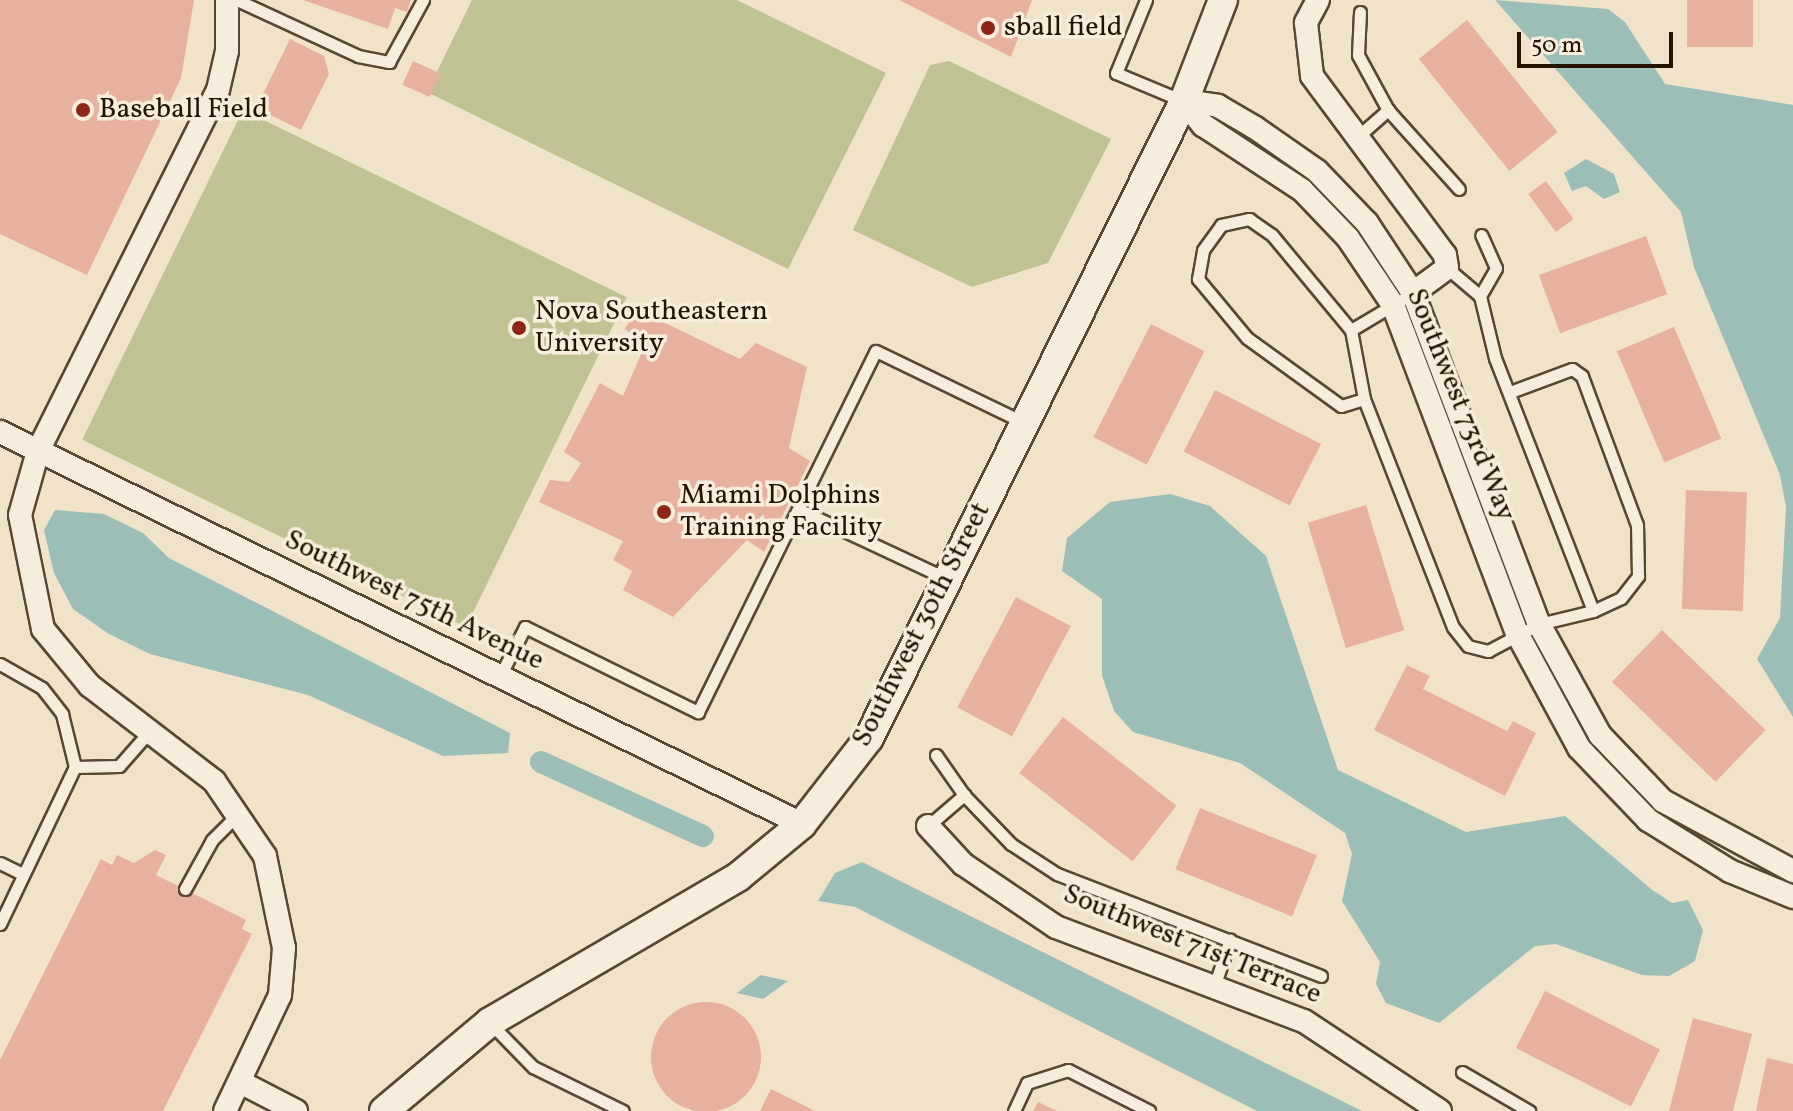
<!DOCTYPE html>
<style>
body{margin:0}
#map{position:relative;width:1793px;height:1111px;overflow:hidden;background:#f1e3c9;font-family:Vollkorn,serif}
div>[style]{position:absolute}
[style*='--x']{left:calc(var(--x)*1px);top:calc(var(--y)*1px);width:calc(var(--w)*1px);rotate:calc(var(--a)*1deg)}
.green>*{inset:0;background:#c0c293;transform-origin:0 0}
.water>*{inset:0;background:#9bbeb6}
.canal>*{height:22px;margin:-11px;padding:0 11px;transform-origin:11px;border-radius:11px;background:#9bbeb6}
.building>*{inset:0;background:#e7b09f;transform-origin:0 0}
.round{border-radius:50%}
.roads{filter:drop-shadow(2px 0 #584732) drop-shadow(-2px 0 #584732) drop-shadow(0 2px #584732) drop-shadow(0 -2px #584732)}
.service>*{height:11px;margin:-5.5px;padding:0 5.5px;transform-origin:5.5px;border-radius:5.5px;background:#f6eddc}
.minor>*{height:22px;margin:-11px;padding:0 11px;transform-origin:11px;border-radius:11px;background:#f6eddc}
.tertiary>*{height:28px;margin:-14px;padding:0 14px;transform-origin:14px;border-radius:14px;background:#f6eddc}
.dots>*{width:22px;height:22px;translate:-50% -50%;box-sizing:border-box;border:4px solid #f6eddc;border-radius:50%}
span{translate:-50% -50%;white-space:nowrap;text-align:center;line-height:1.15;-webkit-text-stroke:7px #f6eddc;paint-order:stroke}
.poi-label{font-size:28px;color:#251300}
.left{translate:0 -50%;text-align:left}
.street-label{font-size:28px;color:#251300}
.scale{position:absolute;left:1517px;top:32px;width:156px;height:36px;box-sizing:border-box;border:4px solid #251300;border-top:0;padding-left:10px;font-size:24px;line-height:28px;white-space:nowrap;color:#251300;-webkit-text-stroke:6px #f6eddc;paint-order:stroke}
</style>
<div id="map">
<div class="green">
<i style="clip-path:polygon(472px 0,737px 0,886px 73px,788px 269px,427px 92px)"></i>
<i style="clip-path:polygon(949px 61px,1111px 139px,1048px 263px,972px 287px,853px 230px,930px 65px)"></i>
<i style="left:243px;top:110px;width:427px;height:367px;rotate:26deg"></i>
</div>
<div class="water">
<i style="clip-path:polygon(1495px 0,1608px 9px,1625px 22px,1665px 84px,1793px 105px,1793px 717px,1757px 659px,1780px 618px,1786px 507px,1780px 475px,1694px 267px,1681px 212px)"></i>
<i style="clip-path:polygon(1586px 159px,1614px 174px,1620px 192px,1604px 199px,1586px 186px,1572px 191px,1564px 173px)"></i>
<i style="clip-path:polygon(1170px 494px,1210px 506px,1266px 556px,1338px 770px,1466px 832px,1565px 816px,1651px 889px,1672px 903px,1688px 900px,1703px 930px,1695px 961px,1669px 976px,1642px 975px,1556px 944px,1535px 946px,1439px 1023px,1386px 1003px,1376px 984px,1380px 962px,1342px 901px,1352px 854px,1345px 833px,1240px 763px,1133px 732px,1114px 711px,1102px 675px,1102px 599px,1062px 571px,1067px 538px,1110px 502px)"></i>
<i style="clip-path:polygon(55px 510px,104px 514px,143px 533px,169px 558px,510px 733px,508px 753px,443px 756px,308px 695px,150px 654px,109px 634px,73px 609px,54px 573px,44px 530px)"></i>
<i style="clip-path:polygon(862px 862px,1362px 1111px,1257px 1111px,855px 907px,818px 901px,835px 873px)"></i>
<i style="clip-path:polygon(761px 975px,788px 981px,763px 999px,737px 993px)"></i>
</div>
<div class="canal">
<i style="--x:541;--y:762;--w:178;--a:24.6"></i>
</div>
<div class="building">
<i style="clip-path:polygon(0 0,194px 0,181px 78px,87px 275px,0 234px)"></i>
<i style="clip-path:polygon(303px 0,411px 0,407px 12px,395px 8px,388px 29px)"></i>
<i style="clip-path:polygon(899px 0,1032px 0,1011px 57px)"></i>
<i style="left:1687px;top:0;width:66px;height:47px"></i>
<i style="left:1467px;top:20px;width:144px;height:62px;rotate:51deg"></i>
<i style="clip-path:polygon(290px 39px,324px 56px,329px 74px,301px 130px,256px 108px)"></i>
<i style="left:413px;top:61px;width:30px;height:26px;rotate:24deg"></i>
<i style="left:1546px;top:181px;width:47px;height:22px;rotate:54deg"></i>
<i style="left:1646px;top:236px;width:62px;height:114px;rotate:70deg"></i>
<i style="clip-path:polygon(636px 309px,740px 359px,756px 343px,807px 367px,789px 448px,810px 461px,764px 552px,747px 540px,673px 617px,623px 590px,632px 571px,613px 560px,623px 541px,539px 502px,550px 480px,569px 482px,581px 463px,564px 452px,600px 383px,623px 396px,645px 345px,625px 329px)"></i>
<i style="left:1151px;top:324px;width:60px;height:127px;rotate:27deg"></i>
<i style="left:1674px;top:327px;width:121px;height:62px;rotate:67deg"></i>
<i style="left:1215px;top:390px;width:119px;height:69px;rotate:27deg"></i>
<i style="left:1686px;top:490px;width:61px;height:119px;rotate:2deg"></i>
<i style="left:1366px;top:505px;width:131px;height:61px;rotate:73deg"></i>
<i style="left:1016px;top:597px;width:62px;height:125px;rotate:28deg"></i>
<i style="left:1662px;top:630px;width:144px;height:72px;rotate:44deg"></i>
<i style="clip-path:polygon(1407px 665px,1430px 676px,1423px 689px,1507px 731px,1513px 721px,1536px 733px,1505px 796px,1374px 730px)"></i>
<i style="left:1063px;top:717px;width:144px;height:71px;rotate:38deg"></i>
<i style="left:1200px;top:808px;width:126px;height:66px;rotate:22deg"></i>
<i style="clip-path:polygon(155px 850px,166px 855px,156px 875px,246px 920px,242px 929px,252px 934px,163px 1111px,0 1111px,0 1060px,101px 859px,112px 865px,117px 855px,134px 863px)"></i>
<i style="left:1545px;top:991px;width:129px;height:64px;rotate:27deg"></i>
<i class="round" style="left:651px;top:1002px;width:110px;height:110px"></i>
<i style="clip-path:polygon(1693px 1018px,1752px 1034px,1733px 1111px,1669px 1111px)"></i>
<i style="clip-path:polygon(1767px 1058px,1793px 1064px,1793px 1111px,1756px 1111px)"></i>
<i style="clip-path:polygon(771px 1089px,815px 1111px,760px 1111px)"></i>
<i style="clip-path:polygon(1038px 1102px,1057px 1111px,1033px 1111px)"></i>
</div>
<div class="roads">
<div class="service">
<i style="--x:237;--y:0;--w:133;--a:24.8"></i>
<i style="--x:358;--y:56;--w:32;--a:11"></i>
<i style="--x:389;--y:62;--w:71;--a:-61.3"></i>
<i style="--x:1146;--y:0;--w:79;--a:112.3"></i>
<i style="--x:1116;--y:73;--w:73;--a:22.7"></i>
<i style="--x:1360;--y:12;--w:43;--a:92.7"></i>
<i style="--x:1358;--y:55;--w:63;--a:61.4"></i>
<i style="--x:1356;--y:138;--w:43;--a:-41.2"></i>
<i style="--x:1388;--y:110;--w:106;--a:48.1"></i>
<i style="--x:1447;--y:268;--w:43;--a:40.3"></i>
<i style="--x:1480;--y:296;--w:32;--a:-60"></i>
<i style="--x:1496;--y:268;--w:36;--a:-114"></i>
<i style="--x:1480;--y:296;--w:64;--a:76.4"></i>
<i style="--x:1495;--y:358;--w:271;--a:68.8"></i>
<i style="--x:1593;--y:611;--w:31;--a:-25"></i>
<i style="--x:1621;--y:598;--w:28;--a:-52"></i>
<i style="--x:1638;--y:576;--w:51;--a:-91.1"></i>
<i style="--x:1637;--y:525;--w:159;--a:-110.3"></i>
<i style="--x:1582;--y:376;--w:12;--a:-145"></i>
<i style="--x:1572;--y:369;--w:66;--a:159.6"></i>
<i style="--x:1351;--y:330;--w:70;--a:79.3"></i>
<i style="--x:1364;--y:399;--w:24;--a:163"></i>
<i style="--x:1341;--y:406;--w:116;--a:-144.1"></i>
<i style="--x:1247;--y:338;--w:77;--a:-129.7"></i>
<i style="--x:1198;--y:279;--w:29;--a:-80"></i>
<i style="--x:1203;--y:250;--w:31;--a:-54"></i>
<i style="--x:1221;--y:225;--w:29;--a:-12"></i>
<i style="--x:1249;--y:219;--w:28;--a:35"></i>
<i style="--x:1272;--y:235;--w:124;--a:50.3"></i>
<i style="--x:1351;--y:330;--w:72;--a:-30.8"></i>
<i style="--x:1364;--y:399;--w:245;--a:68.7"></i>
<i style="--x:1453;--y:627;--w:24;--a:52"></i>
<i style="--x:1468;--y:646;--w:21;--a:14"></i>
<i style="--x:1488;--y:651;--w:58;--a:-27.9"></i>
<i style="--x:1539;--y:624;--w:56;--a:-13.5"></i>
<i style="--x:800;--y:510;--w:162;--a:25.1"></i>
<i style="--x:0;--y:664;--w:48;--a:29.7"></i>
<i style="--x:42;--y:688;--w:33;--a:52"></i>
<i style="--x:62;--y:714;--w:55;--a:76.2"></i>
<i style="--x:75;--y:767;--w:44;--a:-1.3"></i>
<i style="--x:119;--y:766;--w:44;--a:-48.7"></i>
<i style="--x:500;--y:676;--w:55;--a:-63"></i>
<i style="--x:525;--y:627;--w:193;--a:26.2"></i>
<i style="--x:698;--y:712;--w:402;--a:-63.8"></i>
<i style="--x:876;--y:351;--w:165;--a:25.8"></i>
<i style="--x:936;--y:755;--w:49;--a:55"></i>
<i style="--x:928;--y:826;--w:48;--a:-40.7"></i>
<i style="--x:964;--y:795;--w:68;--a:46.2"></i>
<i style="--x:1011;--y:844;--w:55;--a:33.1"></i>
<i style="--x:1057;--y:874;--w:283;--a:21.1"></i>
<i style="--x:0;--y:863;--w:25;--a:26"></i>
<i style="--x:185;--y:889;--w:56;--a:-61.1"></i>
<i style="--x:212;--y:840;--w:37;--a:-45"></i>
<i style="--x:0;--y:924;--w:174;--a:-64.5"></i>
<i style="--x:1215;--y:984;--w:47;--a:-71.6"></i>
<i style="--x:490;--y:1023;--w:62;--a:45.7"></i>
<i style="--x:533;--y:1067;--w:100;--a:26.1"></i>
<i style="--x:1462;--y:1072;--w:78;--a:30.2"></i>
<i style="--x:1014;--y:1111;--w:31;--a:-65"></i>
<i style="--x:1027;--y:1083;--w:43;--a:-17.6"></i>
<i style="--x:1068;--y:1070;--w:91;--a:26.8"></i>
</div>
<div class="minor">
<i style="--x:1318;--y:0;--w:26;--a:118"></i>
<i style="--x:1306;--y:23;--w:53;--a:83.5"></i>
<i style="--x:1312;--y:76;--w:223;--a:53.4"></i>
<i style="--x:1445;--y:255;--w:13;--a:81"></i>
<i style="--x:1447;--y:268;--w:42;--a:143.7"></i>
<i style="--x:1184;--y:101;--w:31;--a:52"></i>
<i style="--x:1203;--y:125;--w:118;--a:33.3"></i>
<i style="--x:1302;--y:190;--w:66;--a:46.2"></i>
<i style="--x:1348;--y:238;--w:81;--a:56.1"></i>
<i style="--x:1393;--y:305;--w:353;--a:69.3"></i>
<i style="--x:1518;--y:635;--w:128;--a:61.6"></i>
<i style="--x:1579;--y:748;--w:100;--a:46.2"></i>
<i style="--x:1648;--y:820;--w:97;--a:31.9"></i>
<i style="--x:1730;--y:871;--w:68;--a:22.4"></i>
<i style="--x:1184;--y:101;--w:34;--a:8"></i>
<i style="--x:1218;--y:106;--w:42;--a:30.3"></i>
<i style="--x:1254;--y:127;--w:77;--a:34.9"></i>
<i style="--x:1317;--y:171;--w:72;--a:46.1"></i>
<i style="--x:1367;--y:223;--w:84;--a:56.7"></i>
<i style="--x:1413;--y:293;--w:354;--a:69.2"></i>
<i style="--x:1539;--y:624;--w:127;--a:61.2"></i>
<i style="--x:1600;--y:735;--w:91;--a:46.3"></i>
<i style="--x:1663;--y:801;--w:148;--a:28.3"></i>
<i style="--x:0;--y:432;--w:893;--a:26.05"></i>
<i style="--x:928;--y:826;--w:52;--a:47.4"></i>
<i style="--x:963;--y:864;--w:112;--a:34.1"></i>
<i style="--x:1056;--y:927;--w:265;--a:20.8"></i>
<i style="--x:1304;--y:1021;--w:163;--a:33.5"></i>
<i style="--x:242;--y:1083;--w:61;--a:27.4"></i>
<i style="--x:225;--y:1111;--w:128;--a:-64.6"></i>
<i style="--x:280;--y:995;--w:47;--a:-85.1"></i>
<i style="--x:284;--y:948;--w:94;--a:-101.7"></i>
<i style="--x:265;--y:856;--w:91;--a:-124.2"></i>
<i style="--x:214;--y:781;--w:156;--a:-142.5"></i>
<i style="--x:90;--y:686;--w:74;--a:-129.5"></i>
<i style="--x:43;--y:629;--w:116;--a:-101.4"></i>
<i style="--x:20;--y:515;--w:66;--a:-74.3"></i>
<i style="--x:38;--y:451;--w:403;--a:-63.5"></i>
<i style="--x:218;--y:90;--w:40;--a:-77"></i>
<i style="--x:227;--y:51;--w:51;--a:-90"></i>
</div>
<div class="tertiary">
<i style="--x:384;--y:1111;--w:138;--a:-40"></i>
<i style="--x:490;--y:1022;--w:287;--a:-30.3"></i>
<i style="--x:738;--y:877;--w:83;--a:-39.6"></i>
<i style="--x:802;--y:824;--w:109;--a:-52.1"></i>
<i style="--x:869;--y:738;--w:711;--a:-63.69"></i>
<i style="--x:1184;--y:101;--w:108;--a:-68.9"></i>
</div>
</div>
<div class="dots">
<i style="left:988px;top:28px;background:#8f2418"></i>
<i style="left:83px;top:110px;background:#8f2418"></i>
<i style="left:519px;top:328px;background:#8f2418"></i>
<i style="left:664px;top:512px;background:#8f2418"></i>
</div>
<div class="poi-label">
<span class="left" style="left:1004px;top:28px">sball field</span>
<span class="left" style="left:99px;top:110px">Baseball Field</span>
<span class="left" style="left:535px;top:328px">Nova Southeastern<br>University</span>
<span class="left" style="left:680px;top:512px">Miami Dolphins<br>Training Facility</span>
</div>
<div class="street-label">
<span style="left:1460px;top:405px;rotate:68deg">Southwest 73rd Way</span>
<span style="left:414px;top:601px;rotate:26deg">Southwest 75th Avenue</span>
<span style="left:922px;top:625px;rotate:-63deg">Southwest 30th Street</span>
<span style="left:1192px;top:945px;rotate:22deg">Southwest 71st Terrace</span>
</div>
<div class="scale">50 m</div>
</div>
